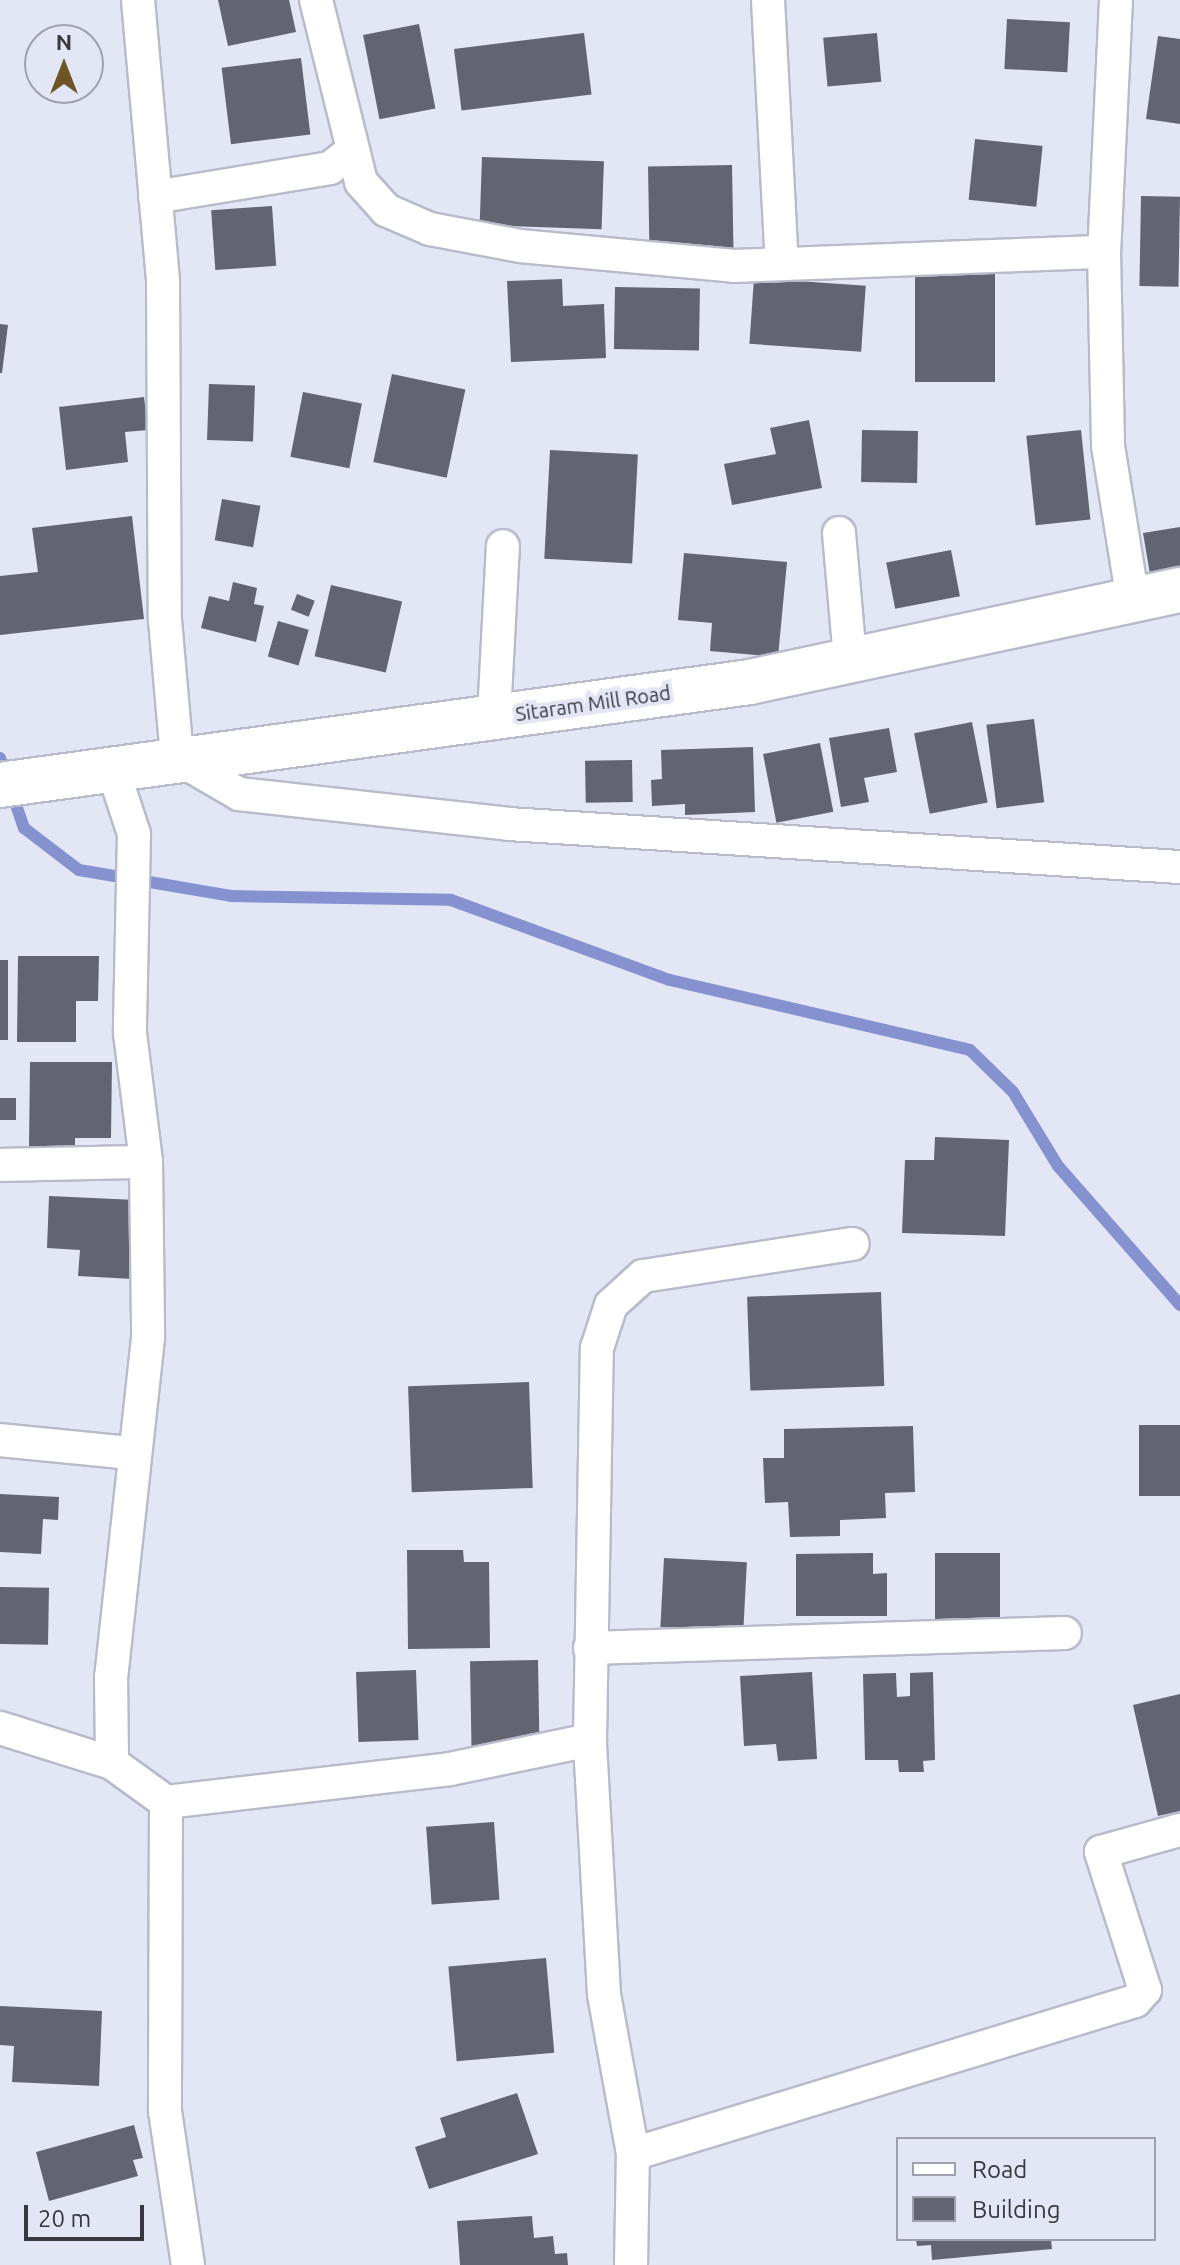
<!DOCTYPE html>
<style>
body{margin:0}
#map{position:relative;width:1180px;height:2265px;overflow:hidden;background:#e3e6f5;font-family:Ubuntu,sans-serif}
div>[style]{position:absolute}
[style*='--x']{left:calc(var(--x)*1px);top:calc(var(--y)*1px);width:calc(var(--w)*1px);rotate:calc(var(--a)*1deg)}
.stream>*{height:12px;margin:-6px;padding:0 6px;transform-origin:6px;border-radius:6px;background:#8692d0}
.building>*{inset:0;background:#626571;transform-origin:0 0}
.roads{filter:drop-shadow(2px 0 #b8bbc9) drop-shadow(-2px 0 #b8bbc9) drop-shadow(0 2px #b8bbc9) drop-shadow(0 -2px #b8bbc9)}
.street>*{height:32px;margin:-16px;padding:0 16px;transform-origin:16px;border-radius:16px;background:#fff}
.secondary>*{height:44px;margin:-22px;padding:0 22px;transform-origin:22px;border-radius:22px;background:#fff}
span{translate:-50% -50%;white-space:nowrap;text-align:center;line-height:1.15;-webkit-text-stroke:8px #e3e6f5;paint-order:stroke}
.street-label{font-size:20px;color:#37393f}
.legend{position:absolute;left:896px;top:2137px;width:260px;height:104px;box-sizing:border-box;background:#e3e6f5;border:2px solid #9ea1ac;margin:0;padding:10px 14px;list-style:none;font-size:24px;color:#37393f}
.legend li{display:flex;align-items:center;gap:16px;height:40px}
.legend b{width:40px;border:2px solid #9ea1ac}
.north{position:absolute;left:24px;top:24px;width:80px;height:80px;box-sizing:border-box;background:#e3e6f5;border:2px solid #9ea1ac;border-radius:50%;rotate:0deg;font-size:22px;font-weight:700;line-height:32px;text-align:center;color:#37393f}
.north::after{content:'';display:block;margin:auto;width:28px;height:36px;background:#6c5626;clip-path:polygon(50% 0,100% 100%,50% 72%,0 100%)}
.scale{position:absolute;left:24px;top:2205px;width:120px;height:36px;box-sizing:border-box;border:4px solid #37393f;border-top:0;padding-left:10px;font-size:24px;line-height:28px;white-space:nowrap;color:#37393f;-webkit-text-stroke:6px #e3e6f5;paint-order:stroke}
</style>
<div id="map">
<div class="stream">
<i style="--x:0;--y:758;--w:74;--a:71.1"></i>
<i style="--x:24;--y:828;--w:69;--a:37.4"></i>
<i style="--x:79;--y:870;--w:154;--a:9.7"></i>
<i style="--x:231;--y:896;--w:220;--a:1"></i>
<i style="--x:451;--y:900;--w:233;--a:20.1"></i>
<i style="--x:670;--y:980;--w:308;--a:13.1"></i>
<i style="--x:970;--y:1050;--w:60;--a:44.3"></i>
<i style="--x:1013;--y:1092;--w:87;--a:58.7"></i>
<i style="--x:1058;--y:1166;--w:185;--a:48.7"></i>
</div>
<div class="building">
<i style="clip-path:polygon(218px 0,289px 0,296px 32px,228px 46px)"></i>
<i style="left:1007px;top:19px;width:63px;height:50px;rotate:3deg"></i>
<i style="left:419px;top:24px;width:86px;height:57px;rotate:79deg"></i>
<i style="left:584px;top:33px;width:62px;height:131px;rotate:83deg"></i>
<i style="left:877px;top:33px;width:49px;height:54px;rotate:85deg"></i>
<i style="clip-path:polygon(1158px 36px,1180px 39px,1180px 124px,1146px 119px)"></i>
<i style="left:301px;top:58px;width:77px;height:80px;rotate:83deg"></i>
<i style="left:975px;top:139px;width:68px;height:61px;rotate:6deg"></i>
<i style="left:482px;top:157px;width:122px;height:68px;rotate:2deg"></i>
<i style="left:732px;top:165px;width:83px;height:84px;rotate:89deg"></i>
<i style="left:1141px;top:196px;width:39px;height:90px;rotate:1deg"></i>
<i style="left:272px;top:206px;width:60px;height:61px;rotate:86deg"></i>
<i style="left:915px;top:274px;width:80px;height:108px"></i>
<i style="left:754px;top:278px;width:112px;height:66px;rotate:4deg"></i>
<i style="clip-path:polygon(562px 279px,563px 306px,604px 304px,606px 358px,511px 362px,507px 281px)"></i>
<i style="left:615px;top:287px;width:85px;height:62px;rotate:1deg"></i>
<i style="clip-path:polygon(0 324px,8px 325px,2px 373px,0 373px)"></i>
<i style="left:392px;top:374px;width:75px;height:90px;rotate:12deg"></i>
<i style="left:209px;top:384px;width:46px;height:56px;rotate:2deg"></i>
<i style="left:303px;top:392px;width:60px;height:66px;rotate:11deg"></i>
<i style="clip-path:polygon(144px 397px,148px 430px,125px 432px,128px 462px,66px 470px,59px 407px)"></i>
<i style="clip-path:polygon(809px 420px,822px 488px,732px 505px,724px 464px,776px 454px,770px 428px)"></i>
<i style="left:862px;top:430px;width:56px;height:52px;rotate:1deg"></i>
<i style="left:1081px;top:430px;width:90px;height:55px;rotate:84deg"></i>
<i style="left:550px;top:450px;width:88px;height:109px;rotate:3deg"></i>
<i style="left:222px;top:499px;width:39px;height:42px;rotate:10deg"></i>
<i style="clip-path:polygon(132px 516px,144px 619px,0 635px,0 576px,38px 572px,32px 528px)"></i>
<i style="clip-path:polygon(1180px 527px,1180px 575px,1151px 580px,1143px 533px)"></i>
<i style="left:951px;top:550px;width:47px;height:66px;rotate:79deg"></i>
<i style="clip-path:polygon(684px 553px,787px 562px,778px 657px,710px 651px,712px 623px,678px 620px)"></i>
<i style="clip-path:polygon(233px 582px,257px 588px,254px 604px,264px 606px,256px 642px,201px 628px,209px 596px,229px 601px)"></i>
<i style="left:331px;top:585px;width:73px;height:73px;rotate:13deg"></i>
<i style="left:297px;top:594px;width:19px;height:17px;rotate:21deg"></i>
<i style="left:278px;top:621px;width:32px;height:37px;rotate:16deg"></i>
<i style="left:1034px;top:719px;width:84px;height:48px;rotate:83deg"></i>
<i style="left:972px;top:722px;width:82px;height:59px;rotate:79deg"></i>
<i style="clip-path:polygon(889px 728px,897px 772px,864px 778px,869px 802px,841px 807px,829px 738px)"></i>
<i style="left:820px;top:743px;width:70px;height:58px;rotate:79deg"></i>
<i style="clip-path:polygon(753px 747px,755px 812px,685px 815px,685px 804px,652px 806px,651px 780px,662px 779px,661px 750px)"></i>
<i style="left:632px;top:760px;width:42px;height:47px;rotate:89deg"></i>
<i style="clip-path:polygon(18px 956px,99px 956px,98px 1001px,76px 1001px,76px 1042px,17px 1042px)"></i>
<i style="left:0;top:960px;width:8px;height:80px"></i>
<i style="clip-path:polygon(30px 1062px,112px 1062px,111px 1138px,75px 1138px,75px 1148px,29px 1148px)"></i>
<i style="left:0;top:1098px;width:16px;height:22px"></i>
<i style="clip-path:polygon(935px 1137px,1009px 1140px,1005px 1236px,902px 1233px,905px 1160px,934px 1160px)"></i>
<i style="clip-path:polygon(49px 1196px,136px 1200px,133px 1279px,78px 1276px,80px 1250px,47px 1248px)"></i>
<i style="left:881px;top:1292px;width:94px;height:134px;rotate:88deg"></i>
<i style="left:529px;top:1382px;width:106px;height:121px;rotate:88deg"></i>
<i style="left:1180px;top:1425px;width:71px;height:41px;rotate:90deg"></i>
<i style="clip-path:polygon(913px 1426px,915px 1492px,885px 1493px,886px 1518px,840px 1520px,840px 1536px,790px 1537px,788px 1502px,765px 1503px,763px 1458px,784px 1458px,784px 1429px)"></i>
<i style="clip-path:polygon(0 1494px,59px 1497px,58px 1520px,43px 1519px,41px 1554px,0 1552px)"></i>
<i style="clip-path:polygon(407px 1550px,463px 1550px,464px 1562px,489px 1562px,490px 1648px,408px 1649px)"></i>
<i style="clip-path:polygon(873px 1553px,873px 1574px,887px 1573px,887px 1616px,796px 1616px,796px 1554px)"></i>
<i style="left:935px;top:1553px;width:65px;height:76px"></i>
<i style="left:664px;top:1558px;width:83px;height:69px;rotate:3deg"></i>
<i style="left:0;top:1587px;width:49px;height:57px;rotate:1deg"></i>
<i style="left:538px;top:1660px;width:85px;height:68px;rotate:89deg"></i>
<i style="left:416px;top:1670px;width:70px;height:60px;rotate:88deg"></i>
<i style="clip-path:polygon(812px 1672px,817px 1759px,778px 1761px,776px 1744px,744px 1746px,740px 1676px)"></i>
<i style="clip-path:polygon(933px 1672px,935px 1760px,923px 1761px,924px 1772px,899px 1772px,898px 1760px,865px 1760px,863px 1674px,896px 1673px,897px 1697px,910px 1696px,910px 1673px)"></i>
<i style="clip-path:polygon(1180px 1694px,1180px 1811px,1158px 1816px,1133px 1705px)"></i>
<i style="left:494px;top:1822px;width:78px;height:68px;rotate:86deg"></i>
<i style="left:546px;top:1958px;width:95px;height:98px;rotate:85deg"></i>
<i style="clip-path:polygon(0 2006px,102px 2011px,99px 2086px,12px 2082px,14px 2046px,0 2045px)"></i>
<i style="clip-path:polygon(517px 2093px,538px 2154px,429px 2189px,415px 2147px,446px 2137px,440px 2118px)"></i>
<i style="clip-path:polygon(134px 2125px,143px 2158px,133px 2160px,138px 2176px,49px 2201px,36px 2152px)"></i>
<i style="clip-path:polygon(532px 2216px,534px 2238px,553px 2236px,555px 2254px,567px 2253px,568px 2265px,460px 2265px,457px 2221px)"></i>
<i style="clip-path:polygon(916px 2239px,1051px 2239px,1052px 2249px,932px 2260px,931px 2245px,917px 2246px)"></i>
</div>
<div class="roads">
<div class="street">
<i style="--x:138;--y:0;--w:283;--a:84.9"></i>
<i style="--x:163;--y:282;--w:338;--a:89.7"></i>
<i style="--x:165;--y:620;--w:139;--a:85"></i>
<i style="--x:177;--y:758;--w:72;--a:30.1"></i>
<i style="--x:239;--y:794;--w:272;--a:6.3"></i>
<i style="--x:509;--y:824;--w:672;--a:3.67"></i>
<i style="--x:316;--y:0;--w:187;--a:76.1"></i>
<i style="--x:361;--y:182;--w:38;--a:48"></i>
<i style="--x:386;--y:210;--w:48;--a:23.4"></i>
<i style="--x:430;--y:229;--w:92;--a:10.7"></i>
<i style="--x:520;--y:246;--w:215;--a:5.3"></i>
<i style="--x:734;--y:266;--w:370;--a:-2.2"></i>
<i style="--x:768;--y:0;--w:264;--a:87"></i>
<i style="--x:1116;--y:0;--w:252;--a:92.7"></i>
<i style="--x:1104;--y:252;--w:194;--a:88.8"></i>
<i style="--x:1108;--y:446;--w:157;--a:80.8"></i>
<i style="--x:155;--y:197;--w:177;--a:-9.4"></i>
<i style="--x:330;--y:168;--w:29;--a:-38"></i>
<i style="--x:839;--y:533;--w:127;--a:85"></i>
<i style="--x:494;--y:716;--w:170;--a:-87"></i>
<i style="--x:111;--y:764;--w:74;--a:71.8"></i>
<i style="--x:134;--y:834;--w:199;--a:91.2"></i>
<i style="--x:130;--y:1033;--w:130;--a:82.9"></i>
<i style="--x:146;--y:1162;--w:176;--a:89.3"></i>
<i style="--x:148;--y:1338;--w:341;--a:96.2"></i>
<i style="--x:111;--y:1677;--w:86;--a:89.3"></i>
<i style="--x:112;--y:1763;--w:67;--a:35.8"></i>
<i style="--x:166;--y:1802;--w:286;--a:-6.6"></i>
<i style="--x:450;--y:1769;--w:143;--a:-11.7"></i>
<i style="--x:0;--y:1165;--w:146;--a:-1.2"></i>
<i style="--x:0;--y:1440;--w:132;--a:5.7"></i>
<i style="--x:590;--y:1648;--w:475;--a:-1.8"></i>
<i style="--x:0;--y:1728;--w:117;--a:17.4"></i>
<i style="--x:166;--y:1802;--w:309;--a:90.2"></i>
<i style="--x:165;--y:2111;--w:156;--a:81.5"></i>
<i style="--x:633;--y:2154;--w:525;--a:-16.95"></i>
<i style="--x:1135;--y:2001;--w:15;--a:-48"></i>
<i style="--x:1145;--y:1990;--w:145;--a:-107.7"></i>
<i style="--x:1101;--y:1852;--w:82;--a:-15.6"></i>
<i style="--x:631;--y:2265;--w:111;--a:-89"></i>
<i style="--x:633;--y:2154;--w:163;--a:-100.3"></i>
<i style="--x:604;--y:1994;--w:254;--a:-93.2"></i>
<i style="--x:590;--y:1740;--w:392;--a:-89"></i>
<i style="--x:597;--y:1348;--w:45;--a:-72"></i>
<i style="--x:611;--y:1305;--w:43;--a:-42.2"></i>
<i style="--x:643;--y:1276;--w:212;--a:-8.7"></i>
</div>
<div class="secondary">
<i style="--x:0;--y:785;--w:757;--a:-7.82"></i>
<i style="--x:750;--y:682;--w:440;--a:-12.1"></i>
</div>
</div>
<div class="street-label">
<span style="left:593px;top:703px;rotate:-8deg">Sitaram Mill Road</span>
</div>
<ul class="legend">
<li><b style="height:10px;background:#fff"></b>Road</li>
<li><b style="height:22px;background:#626571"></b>Building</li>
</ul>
<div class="north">N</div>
<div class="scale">20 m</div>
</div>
